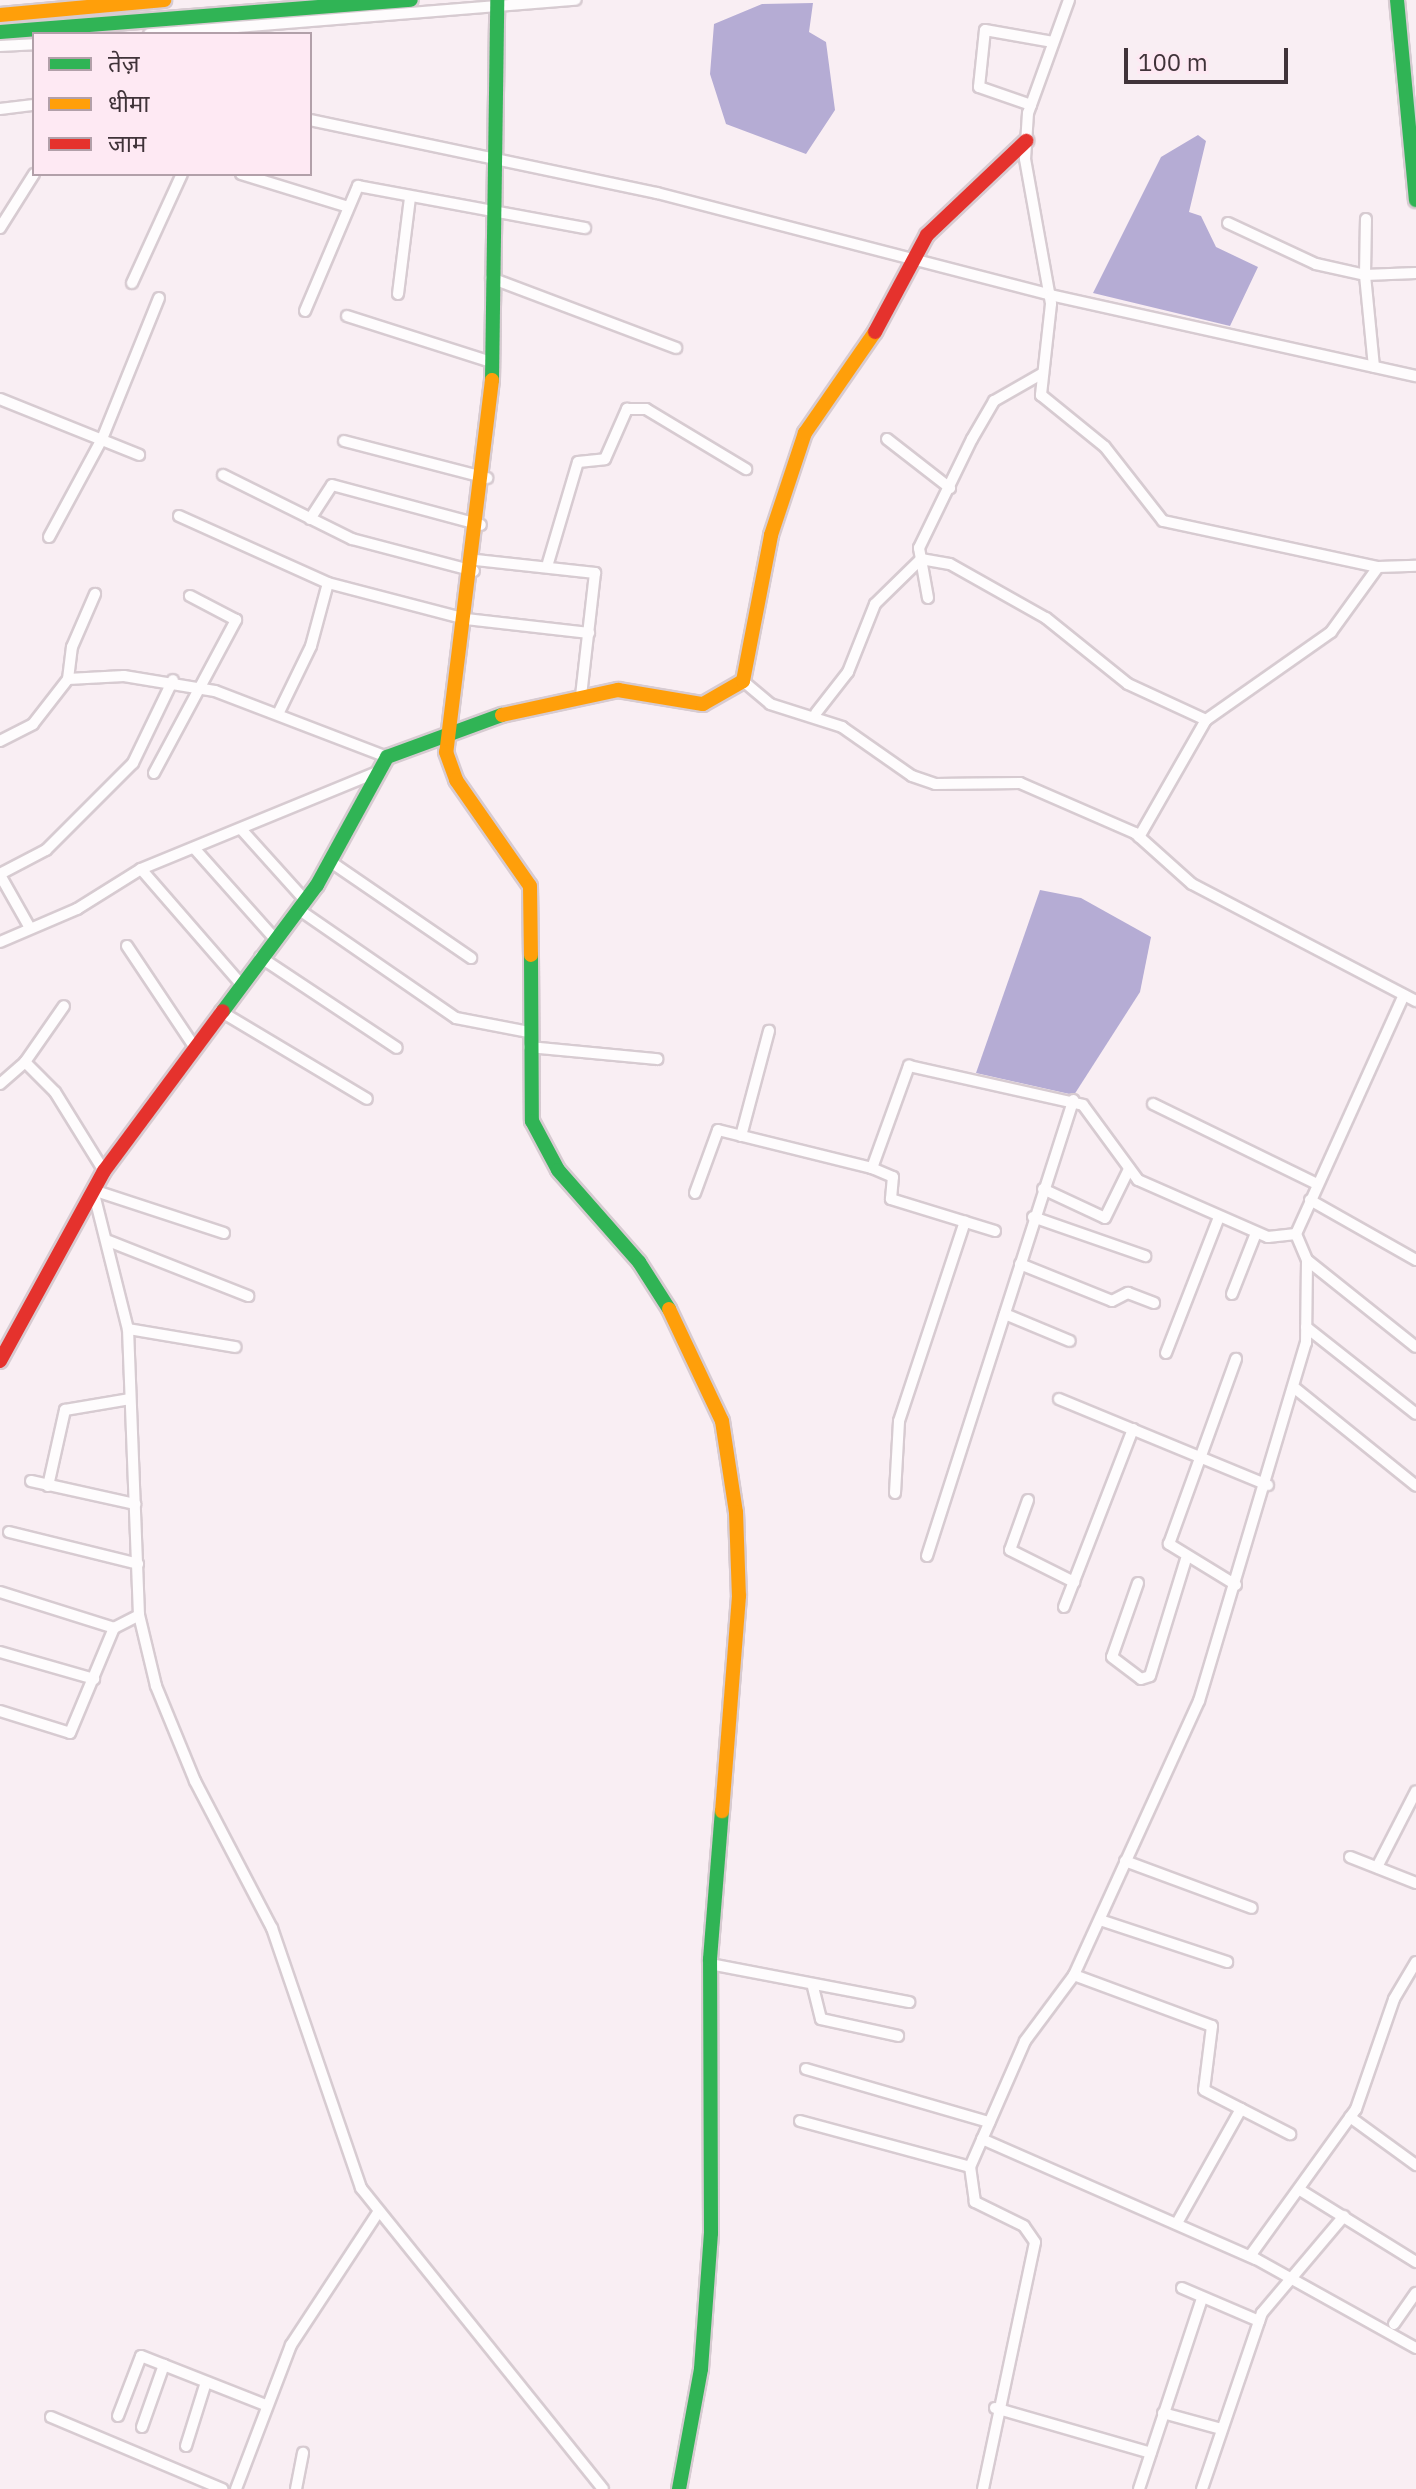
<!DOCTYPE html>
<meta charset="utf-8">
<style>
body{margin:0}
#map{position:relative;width:1416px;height:2489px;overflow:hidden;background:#f9eef3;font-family:"IBM Plex Sans","Noto Sans Devanagari",sans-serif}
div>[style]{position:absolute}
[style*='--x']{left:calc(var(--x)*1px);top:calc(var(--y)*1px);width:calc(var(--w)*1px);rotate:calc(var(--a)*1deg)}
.water>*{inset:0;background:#b5acd4}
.roads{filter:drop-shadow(2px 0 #d7cbd1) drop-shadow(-2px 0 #d7cbd1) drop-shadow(0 2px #d7cbd1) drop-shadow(0 -2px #d7cbd1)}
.street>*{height:10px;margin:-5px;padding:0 5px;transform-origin:5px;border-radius:5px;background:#fefcfd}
.fast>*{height:14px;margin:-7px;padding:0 7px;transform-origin:7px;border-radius:7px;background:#30b455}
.slow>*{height:14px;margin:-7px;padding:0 7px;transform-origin:7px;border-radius:7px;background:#ff9f0a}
.jam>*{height:14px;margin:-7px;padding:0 7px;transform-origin:7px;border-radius:7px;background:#e5322d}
span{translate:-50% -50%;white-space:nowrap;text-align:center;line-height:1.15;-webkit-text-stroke:8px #fee9f3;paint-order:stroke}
.legend{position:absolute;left:32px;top:32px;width:280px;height:144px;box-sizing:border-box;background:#fee9f3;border:2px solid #b2a0a9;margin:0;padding:10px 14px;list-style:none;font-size:24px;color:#403339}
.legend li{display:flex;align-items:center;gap:16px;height:40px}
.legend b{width:40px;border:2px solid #b2a0a9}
.scale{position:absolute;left:1124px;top:48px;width:164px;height:36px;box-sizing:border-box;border:4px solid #403339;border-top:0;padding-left:10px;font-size:24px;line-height:28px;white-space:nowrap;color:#403339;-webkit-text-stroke:6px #fee9f3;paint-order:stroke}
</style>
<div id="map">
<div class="water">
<i style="clip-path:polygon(813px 3px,809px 32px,826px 42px,835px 110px,806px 154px,726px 124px,710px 74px,714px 24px,762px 4px)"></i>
<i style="clip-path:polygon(1198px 135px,1206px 141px,1189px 212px,1201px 216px,1216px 247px,1258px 267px,1230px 326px,1093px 293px,1161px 157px)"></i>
<i style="clip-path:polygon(1040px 890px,1081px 898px,1151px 937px,1140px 992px,1074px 1095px,976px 1073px)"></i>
</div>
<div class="roads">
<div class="street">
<i style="--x:1069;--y:0;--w:120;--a:109.9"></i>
<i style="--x:1028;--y:113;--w:46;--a:93.7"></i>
<i style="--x:1025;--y:159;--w:147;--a:79.8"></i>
<i style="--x:1051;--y:304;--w:92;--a:96.3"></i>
<i style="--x:1041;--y:395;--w:82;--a:39.1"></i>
<i style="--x:1105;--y:447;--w:94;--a:51.9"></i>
<i style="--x:1163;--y:521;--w:220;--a:12.1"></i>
<i style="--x:149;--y:34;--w:428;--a:-4.6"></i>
<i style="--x:0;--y:46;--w:34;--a:-3"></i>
<i style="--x:1031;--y:105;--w:55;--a:-160.9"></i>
<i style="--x:979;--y:87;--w:57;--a:-84"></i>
<i style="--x:985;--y:30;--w:69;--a:10"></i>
<i style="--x:0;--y:109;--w:34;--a:-7"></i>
<i style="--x:310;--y:120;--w:355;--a:11.9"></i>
<i style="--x:657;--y:193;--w:406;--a:14.5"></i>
<i style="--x:1050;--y:295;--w:375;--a:12.5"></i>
<i style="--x:241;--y:174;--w:109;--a:17.1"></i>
<i style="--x:1228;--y:223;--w:97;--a:25"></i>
<i style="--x:1316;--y:264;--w:50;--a:12.7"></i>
<i style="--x:1365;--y:275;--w:56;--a:-89"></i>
<i style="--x:0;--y:228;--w:64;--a:-57.8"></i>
<i style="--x:491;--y:278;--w:198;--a:20.7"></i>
<i style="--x:132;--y:283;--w:120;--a:-65.4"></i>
<i style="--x:398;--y:294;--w:98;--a:-82.9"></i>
<i style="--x:305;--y:311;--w:136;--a:-67"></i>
<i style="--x:358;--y:186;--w:231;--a:10.5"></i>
<i style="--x:347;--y:316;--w:148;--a:17.7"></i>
<i style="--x:1374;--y:367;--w:92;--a:-95.6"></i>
<i style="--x:1365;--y:275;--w:51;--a:-2.2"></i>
<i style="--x:0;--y:399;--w:150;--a:21.9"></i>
<i style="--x:887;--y:439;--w:80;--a:37.9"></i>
<i style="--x:344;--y:441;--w:148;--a:14.5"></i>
<i style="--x:223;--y:475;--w:144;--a:26.4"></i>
<i style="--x:352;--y:539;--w:126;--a:14.7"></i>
<i style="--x:179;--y:516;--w:163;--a:24.2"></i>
<i style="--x:328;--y:583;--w:143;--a:14.6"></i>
<i style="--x:466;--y:619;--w:124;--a:6.5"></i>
<i style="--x:310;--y:519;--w:40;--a:-57.1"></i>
<i style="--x:332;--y:485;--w:154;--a:15"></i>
<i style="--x:49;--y:537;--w:111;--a:-61.6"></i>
<i style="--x:102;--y:439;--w:152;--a:-68"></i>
<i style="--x:476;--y:560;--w:120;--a:6.2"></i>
<i style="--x:595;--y:573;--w:124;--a:96.5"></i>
<i style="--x:548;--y:563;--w:105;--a:-73.5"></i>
<i style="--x:578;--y:462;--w:27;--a:-6"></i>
<i style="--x:605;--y:459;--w:55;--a:-66.3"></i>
<i style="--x:627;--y:409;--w:19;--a:0"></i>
<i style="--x:646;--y:409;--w:117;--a:31"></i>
<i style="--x:928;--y:598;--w:51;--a:-100.2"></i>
<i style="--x:919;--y:548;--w:121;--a:-64.1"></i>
<i style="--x:972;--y:439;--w:44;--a:-59.9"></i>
<i style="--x:994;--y:401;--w:56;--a:-29.7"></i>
<i style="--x:68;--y:679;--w:32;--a:-83"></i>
<i style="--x:72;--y:647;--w:58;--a:-66.5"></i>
<i style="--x:743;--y:681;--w:35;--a:40"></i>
<i style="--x:770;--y:704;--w:76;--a:17.7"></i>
<i style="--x:842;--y:727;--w:85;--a:35"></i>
<i style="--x:912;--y:776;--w:24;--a:19"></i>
<i style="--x:935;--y:784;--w:85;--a:-0.7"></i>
<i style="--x:1020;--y:783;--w:125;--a:23.5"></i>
<i style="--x:1135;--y:833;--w:76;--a:41.8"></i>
<i style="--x:1192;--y:884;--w:253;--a:27.6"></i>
<i style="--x:279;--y:712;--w:73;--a:-64.1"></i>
<i style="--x:311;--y:646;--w:65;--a:-74.9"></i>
<i style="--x:816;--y:713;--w:52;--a:-52"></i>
<i style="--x:848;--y:672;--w:73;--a:-68.3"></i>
<i style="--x:875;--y:604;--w:64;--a:-44.4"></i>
<i style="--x:921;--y:559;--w:29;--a:10"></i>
<i style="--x:950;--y:564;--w:110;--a:29.4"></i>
<i style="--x:1046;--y:618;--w:105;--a:38.8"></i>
<i style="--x:1128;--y:684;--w:86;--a:24.8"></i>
<i style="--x:0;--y:741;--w:37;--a:-27"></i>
<i style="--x:33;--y:724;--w:57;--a:-52.1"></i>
<i style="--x:68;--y:679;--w:56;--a:-3.1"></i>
<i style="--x:124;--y:676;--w:92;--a:9.4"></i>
<i style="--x:215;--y:691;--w:184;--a:21"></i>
<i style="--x:154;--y:773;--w:174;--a:-61.8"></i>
<i style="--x:236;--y:620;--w:52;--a:-152.4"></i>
<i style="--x:241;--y:829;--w:96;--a:48"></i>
<i style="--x:1139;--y:837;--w:135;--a:-60.2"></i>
<i style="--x:1206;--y:720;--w:153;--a:-35.1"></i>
<i style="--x:1331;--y:632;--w:80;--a:-54.1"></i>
<i style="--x:1378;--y:567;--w:38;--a:-2"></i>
<i style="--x:194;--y:848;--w:122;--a:48.3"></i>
<i style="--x:331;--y:862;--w:170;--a:34.4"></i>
<i style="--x:141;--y:869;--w:151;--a:49"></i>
<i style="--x:0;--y:874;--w:52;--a:-27.6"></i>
<i style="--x:46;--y:850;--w:123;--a:-45"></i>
<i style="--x:133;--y:763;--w:92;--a:-64.3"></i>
<i style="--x:0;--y:875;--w:61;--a:60.5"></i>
<i style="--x:298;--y:909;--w:192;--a:34.6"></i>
<i style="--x:456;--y:1018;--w:74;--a:10.9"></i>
<i style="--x:0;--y:942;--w:84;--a:-23.2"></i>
<i style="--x:77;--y:909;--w:75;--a:-32"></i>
<i style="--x:141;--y:869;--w:258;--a:-22.3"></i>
<i style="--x:127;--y:946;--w:123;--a:56.3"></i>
<i style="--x:260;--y:957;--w:164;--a:33.6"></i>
<i style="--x:220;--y:1011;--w:171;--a:30.9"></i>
<i style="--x:529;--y:1047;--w:129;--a:5.4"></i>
<i style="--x:25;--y:1062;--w:42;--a:45"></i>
<i style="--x:55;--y:1092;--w:93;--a:58.2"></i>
<i style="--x:0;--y:1084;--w:33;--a:-41"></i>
<i style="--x:25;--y:1062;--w:68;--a:-55.1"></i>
<i style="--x:1153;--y:1104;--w:182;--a:26"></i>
<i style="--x:741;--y:1136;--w:109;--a:-75.1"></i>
<i style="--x:1043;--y:1189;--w:68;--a:25.1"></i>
<i style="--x:1105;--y:1218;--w:55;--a:-63.9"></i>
<i style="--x:695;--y:1193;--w:67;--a:-69.9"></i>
<i style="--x:718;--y:1130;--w:159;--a:13.9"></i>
<i style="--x:1310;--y:1200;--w:122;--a:29.5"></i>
<i style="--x:1033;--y:1217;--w:119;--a:19.2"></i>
<i style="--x:995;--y:1231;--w:109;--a:-162.9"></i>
<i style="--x:891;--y:1199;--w:22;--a:-85"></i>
<i style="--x:893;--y:1177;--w:23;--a:-157"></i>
<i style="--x:872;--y:1168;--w:109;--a:-70.1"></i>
<i style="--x:909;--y:1066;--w:178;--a:12.6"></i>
<i style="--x:1083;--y:1105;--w:93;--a:53.7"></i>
<i style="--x:1138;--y:1180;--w:142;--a:23.7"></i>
<i style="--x:1268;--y:1237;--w:28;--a:-6"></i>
<i style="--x:224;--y:1233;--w:138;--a:-161.8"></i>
<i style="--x:93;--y:1190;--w:143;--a:75.9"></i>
<i style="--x:128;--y:1329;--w:286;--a:87.8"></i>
<i style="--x:139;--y:1615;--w:73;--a:76.5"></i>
<i style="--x:156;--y:1686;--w:103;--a:67.7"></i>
<i style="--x:195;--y:1781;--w:166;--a:62.4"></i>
<i style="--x:272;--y:1928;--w:275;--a:71.1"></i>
<i style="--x:361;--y:2188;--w:386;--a:51.2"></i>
<i style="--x:106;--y:1240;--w:153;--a:21.5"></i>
<i style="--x:1307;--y:1260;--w:139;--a:38.6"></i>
<i style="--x:1020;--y:1264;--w:99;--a:21.9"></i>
<i style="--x:1112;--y:1301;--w:18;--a:-27"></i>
<i style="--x:1128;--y:1293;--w:28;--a:21"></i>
<i style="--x:1232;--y:1294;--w:66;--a:-68.5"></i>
<i style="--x:1005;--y:1314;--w:70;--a:22.6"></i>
<i style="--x:1306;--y:1327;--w:140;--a:38.3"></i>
<i style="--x:128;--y:1329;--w:109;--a:9.5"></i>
<i style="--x:1166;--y:1353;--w:146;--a:-68.7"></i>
<i style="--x:1296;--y:1389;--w:154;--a:38.9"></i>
<i style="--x:1059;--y:1399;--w:226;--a:22.4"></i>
<i style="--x:31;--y:1481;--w:107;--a:12.5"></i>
<i style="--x:48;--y:1486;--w:78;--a:-77.4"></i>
<i style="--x:65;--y:1410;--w:66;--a:-9.6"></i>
<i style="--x:895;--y:1493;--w:72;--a:-86.8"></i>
<i style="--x:899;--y:1421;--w:210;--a:-71.7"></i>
<i style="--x:1028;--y:1500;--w:53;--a:109.8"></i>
<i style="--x:1010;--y:1550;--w:72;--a:26.6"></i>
<i style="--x:9;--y:1532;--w:133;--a:13.9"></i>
<i style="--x:927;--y:1556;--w:479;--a:-72.2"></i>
<i style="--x:1138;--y:1583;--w:78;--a:109.4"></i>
<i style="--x:1112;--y:1657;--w:36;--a:37"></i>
<i style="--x:1141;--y:1679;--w:9;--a:-18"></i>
<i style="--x:1150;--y:1676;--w:122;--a:-72.9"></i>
<i style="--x:1236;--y:1585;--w:79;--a:-148.5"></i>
<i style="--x:1169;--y:1544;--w:197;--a:-70.1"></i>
<i style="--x:0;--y:1592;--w:120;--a:17.5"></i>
<i style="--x:114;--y:1628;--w:28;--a:-27"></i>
<i style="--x:1064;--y:1607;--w:191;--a:-68.8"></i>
<i style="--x:0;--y:1652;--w:98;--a:16"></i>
<i style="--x:0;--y:1711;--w:73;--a:17.4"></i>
<i style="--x:70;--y:1733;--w:114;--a:-67.3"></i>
<i style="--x:1350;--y:1857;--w:71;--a:21.5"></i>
<i style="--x:1125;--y:1861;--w:135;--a:20.3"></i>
<i style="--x:1377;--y:1867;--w:85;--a:-62.8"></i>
<i style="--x:1100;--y:1920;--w:134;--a:18.3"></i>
<i style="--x:710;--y:1964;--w:203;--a:10.8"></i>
<i style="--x:1074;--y:1975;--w:147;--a:20.3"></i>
<i style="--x:1212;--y:2026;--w:64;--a:97.1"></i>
<i style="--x:1204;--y:2090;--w:97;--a:27.1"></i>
<i style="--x:813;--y:1987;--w:33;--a:76"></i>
<i style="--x:821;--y:2019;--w:79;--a:12.4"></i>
<i style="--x:806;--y:2069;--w:191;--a:16.2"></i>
<i style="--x:1350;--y:2117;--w:82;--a:36"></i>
<i style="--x:800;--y:2121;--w:176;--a:15.1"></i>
<i style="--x:982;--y:2139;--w:299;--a:23.7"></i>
<i style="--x:1256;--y:2259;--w:183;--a:29.1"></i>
<i style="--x:1300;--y:2190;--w:137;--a:31.8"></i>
<i style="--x:1177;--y:2223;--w:131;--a:-60.7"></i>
<i style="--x:1250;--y:2256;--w:181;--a:-54.2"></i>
<i style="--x:1356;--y:2109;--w:116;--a:-70.9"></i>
<i style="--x:1394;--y:1999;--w:43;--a:-59.3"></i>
<i style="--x:1182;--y:2288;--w:84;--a:23.2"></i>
<i style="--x:1394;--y:2324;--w:38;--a:-55"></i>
<i style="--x:995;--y:2408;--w:162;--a:16.1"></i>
<i style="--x:1163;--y:2413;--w:60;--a:15.4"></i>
<i style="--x:118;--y:2416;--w:64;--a:-69"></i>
<i style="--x:141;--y:2356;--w:131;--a:21.5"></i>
<i style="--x:51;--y:2417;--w:186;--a:22.8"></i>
<i style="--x:142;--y:2427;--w:66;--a:-70.5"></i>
<i style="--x:186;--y:2446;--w:67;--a:-72.6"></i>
<i style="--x:236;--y:2489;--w:154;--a:-69.1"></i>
<i style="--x:291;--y:2345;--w:157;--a:-56.7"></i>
<i style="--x:296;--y:2489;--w:37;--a:-79"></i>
<i style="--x:983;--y:2489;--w:252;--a:-78.1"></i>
<i style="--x:1035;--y:2242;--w:19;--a:-125"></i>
<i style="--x:1024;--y:2226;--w:55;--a:-153.9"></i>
<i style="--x:975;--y:2202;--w:35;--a:-98"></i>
<i style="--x:970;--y:2167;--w:137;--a:-66.4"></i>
<i style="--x:1025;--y:2041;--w:82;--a:-53.4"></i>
<i style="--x:1074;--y:1975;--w:301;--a:-65.5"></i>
<i style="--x:1199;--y:1701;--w:374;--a:-73.4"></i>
<i style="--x:1306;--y:1343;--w:83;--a:-89.3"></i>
<i style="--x:1307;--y:1260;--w:28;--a:-113"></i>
<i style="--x:1296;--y:1234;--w:262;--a:-65.7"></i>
<i style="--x:1139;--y:2489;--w:201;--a:-71.7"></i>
<i style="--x:1202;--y:2489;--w:186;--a:-71.2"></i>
<i style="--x:1262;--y:2313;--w:127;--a:-49.8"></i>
</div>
<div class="fast">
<i style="--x:1397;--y:0;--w:201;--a:84.6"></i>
<i style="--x:0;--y:32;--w:412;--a:-4.5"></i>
<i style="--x:492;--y:380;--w:380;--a:-89.2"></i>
<i style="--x:531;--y:955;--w:166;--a:89.7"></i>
<i style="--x:532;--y:1121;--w:55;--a:62"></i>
<i style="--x:558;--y:1170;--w:123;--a:48.6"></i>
<i style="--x:639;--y:1262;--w:56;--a:57.4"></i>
<i style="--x:223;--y:1011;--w:157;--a:-53.3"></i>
<i style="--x:317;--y:885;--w:146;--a:-61.3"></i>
<i style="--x:387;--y:757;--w:122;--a:-20.1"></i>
<i style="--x:679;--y:2489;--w:122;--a:-79.6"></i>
<i style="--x:701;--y:2369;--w:136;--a:-85.8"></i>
<i style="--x:711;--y:2233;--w:274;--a:-90.2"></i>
<i style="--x:710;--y:1959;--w:148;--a:-85.4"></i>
</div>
<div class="slow">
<i style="--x:0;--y:15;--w:165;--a:-5.2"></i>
<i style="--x:492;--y:380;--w:375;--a:97"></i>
<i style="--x:446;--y:752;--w:30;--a:70"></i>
<i style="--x:456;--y:780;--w:129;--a:55.1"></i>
<i style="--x:530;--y:886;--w:69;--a:89.2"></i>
<i style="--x:502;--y:715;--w:119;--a:-12.2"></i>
<i style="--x:618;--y:690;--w:86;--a:9.4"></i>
<i style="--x:703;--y:704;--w:46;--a:-29.9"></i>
<i style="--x:743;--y:681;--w:149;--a:-79.1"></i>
<i style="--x:771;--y:535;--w:108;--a:-71.6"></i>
<i style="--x:805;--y:433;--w:123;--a:-55.3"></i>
<i style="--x:669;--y:1309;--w:124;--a:64.7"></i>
<i style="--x:722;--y:1421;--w:92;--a:81.3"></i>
<i style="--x:736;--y:1512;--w:84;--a:88"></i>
<i style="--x:739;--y:1596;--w:216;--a:94.5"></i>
</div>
<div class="jam">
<i style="--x:875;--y:332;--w:110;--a:-61.8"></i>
<i style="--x:927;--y:235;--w:137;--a:-43.5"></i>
<i style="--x:0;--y:1361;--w:217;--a:-61.3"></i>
<i style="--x:104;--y:1171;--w:199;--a:-53.4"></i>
</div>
</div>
<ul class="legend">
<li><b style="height:10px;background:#30b455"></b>तेज़</li>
<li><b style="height:10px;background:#ff9f0a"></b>धीमा</li>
<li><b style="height:10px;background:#e5322d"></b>जाम</li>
</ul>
<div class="scale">100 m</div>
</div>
